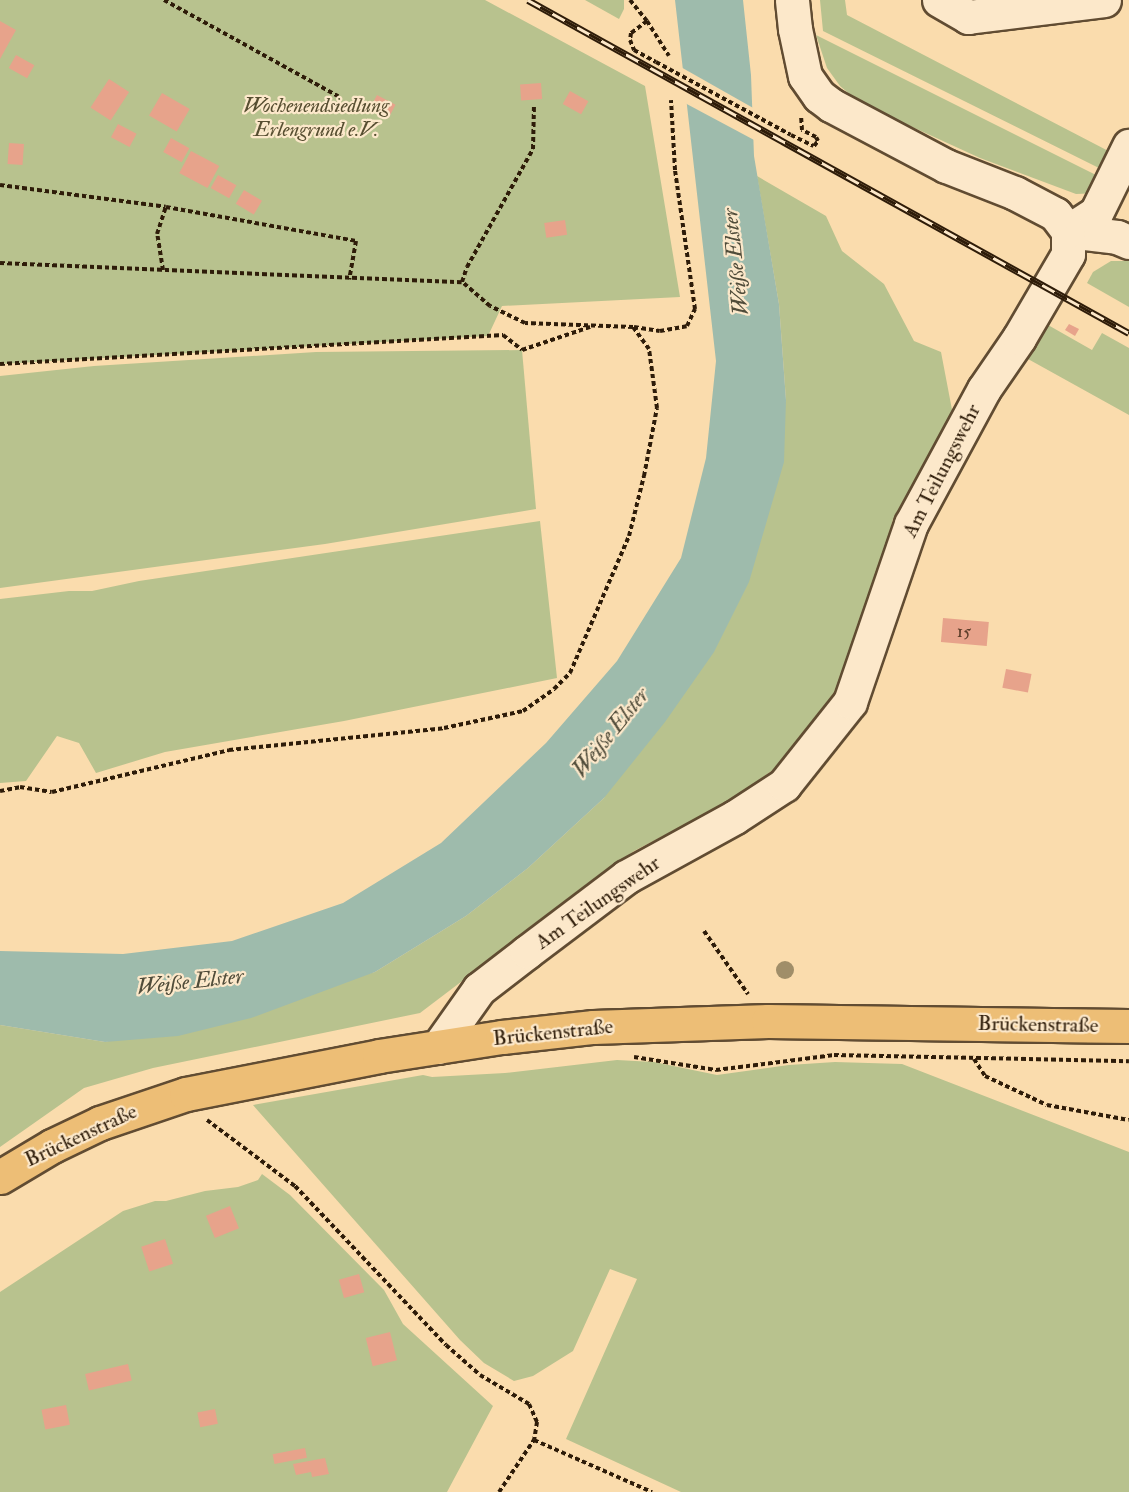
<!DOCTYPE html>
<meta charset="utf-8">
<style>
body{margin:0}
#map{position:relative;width:1129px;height:1492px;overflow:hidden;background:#fadcad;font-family:"IM FELL Double Pica",serif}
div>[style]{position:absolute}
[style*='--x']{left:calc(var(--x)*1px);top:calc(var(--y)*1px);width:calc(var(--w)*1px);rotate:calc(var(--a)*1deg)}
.green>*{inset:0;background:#b8c28e}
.water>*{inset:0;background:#9ebbac}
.pier>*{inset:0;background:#fadcad}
.building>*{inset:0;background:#e7a38b;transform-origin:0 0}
.path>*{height:4px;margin-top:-2px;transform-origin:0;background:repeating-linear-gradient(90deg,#2e1c09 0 4.5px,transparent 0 7.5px)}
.roads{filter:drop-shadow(2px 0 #614c32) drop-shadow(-2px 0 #614c32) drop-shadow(0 2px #614c32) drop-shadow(0 -2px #614c32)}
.minor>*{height:33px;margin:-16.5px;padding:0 16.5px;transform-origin:16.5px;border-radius:16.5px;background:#fce8ca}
.major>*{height:33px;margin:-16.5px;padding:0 16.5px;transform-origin:16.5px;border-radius:16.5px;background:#edbe76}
.rail>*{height:7px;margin-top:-3.5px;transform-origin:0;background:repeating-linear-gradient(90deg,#fce8ca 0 14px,#2e1c09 0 28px);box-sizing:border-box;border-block:2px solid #2e1c09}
.path-bridge>*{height:4px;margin-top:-2px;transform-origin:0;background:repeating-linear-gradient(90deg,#2e1c09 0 4.5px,transparent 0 7.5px)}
.trees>*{width:18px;height:18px;margin:-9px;border-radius:50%;background:#a08e69}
span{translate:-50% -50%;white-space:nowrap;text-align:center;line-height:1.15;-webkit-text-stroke:4.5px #fce8ca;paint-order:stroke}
.number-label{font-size:18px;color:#5c3e2a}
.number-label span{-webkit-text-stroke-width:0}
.park-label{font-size:21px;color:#574e31;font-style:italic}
.street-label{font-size:21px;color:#2e1c09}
.water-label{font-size:22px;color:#504c3a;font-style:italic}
</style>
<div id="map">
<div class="green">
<i style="clip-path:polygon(0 0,485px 0,645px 86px,680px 297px,502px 306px,488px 336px,0 364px)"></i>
<i style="clip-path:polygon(585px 0,624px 0,624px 9px,619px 19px)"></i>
<i style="clip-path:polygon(820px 0,845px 0,847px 15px,1118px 156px,1109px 173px,823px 31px)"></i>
<i style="clip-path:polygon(816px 35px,1106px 180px,1100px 193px,1076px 194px,980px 158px,860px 103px,840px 86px,827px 68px)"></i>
<i style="clip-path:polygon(757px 176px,826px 216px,842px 251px,884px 284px,914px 341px,941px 352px,953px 415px,893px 519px,858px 645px,823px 714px,777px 767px,728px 802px,634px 851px,420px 1013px,153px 1068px,84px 1088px,0 1147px,0 1025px,105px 1042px,375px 972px,466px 916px,528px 868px,604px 798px,786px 400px,779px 304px)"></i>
<i style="clip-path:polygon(1111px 261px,1129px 261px,1129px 307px,1087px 283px,1093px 272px)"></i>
<i style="clip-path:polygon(1048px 325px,1092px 350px,1102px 333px,1129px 348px,1129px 415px,1028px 359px)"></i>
<i style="clip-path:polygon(522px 350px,536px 509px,325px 544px,0 588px,0 376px,94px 366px,316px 352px)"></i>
<i style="clip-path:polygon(540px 521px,557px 678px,344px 721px,165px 752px,96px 773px,79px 743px,57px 736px,26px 781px,0 783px,0 599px,69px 591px,92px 591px,139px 581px)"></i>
<i style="clip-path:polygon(617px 1060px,654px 1062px,717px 1075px,789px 1065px,835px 1062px,902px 1064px,1129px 1152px,1129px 1492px,681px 1492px,566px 1439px,637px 1279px,610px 1269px,573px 1351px,533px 1376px,514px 1381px,484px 1363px,460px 1340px,253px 1105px,423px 1075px,432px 1077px,505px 1073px)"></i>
<i style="clip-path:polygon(262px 1174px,290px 1195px,384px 1290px,403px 1324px,493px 1406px,447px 1492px,0 1492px,0 1292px,123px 1211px,155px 1201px,166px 1201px,205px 1191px,238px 1187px,258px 1180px)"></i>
</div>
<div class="water">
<i style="clip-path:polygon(675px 0,743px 0,751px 75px,754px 156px,779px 304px,786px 400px,784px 462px,749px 582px,714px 652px,665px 722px,604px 798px,528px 868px,466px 916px,375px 972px,251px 1018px,178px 1036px,105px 1042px,0 1025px,0 951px,123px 954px,232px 941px,343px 903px,441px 843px,546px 743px,617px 661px,681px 558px,706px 458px,716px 361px)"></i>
</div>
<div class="pier">
<i style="clip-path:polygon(679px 66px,755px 109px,756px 141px,683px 102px)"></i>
</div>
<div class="building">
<i style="clip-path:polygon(0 21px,16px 30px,0 59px)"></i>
<i style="left:16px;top:55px;width:21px;height:15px;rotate:29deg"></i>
<i style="left:109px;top:79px;width:24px;height:34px;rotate:33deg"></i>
<i style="left:541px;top:83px;width:16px;height:21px;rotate:86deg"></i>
<i style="left:570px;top:91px;width:21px;height:15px;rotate:29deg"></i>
<i style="left:162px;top:93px;width:32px;height:26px;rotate:30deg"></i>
<i style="left:377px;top:95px;width:21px;height:15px;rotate:28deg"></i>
<i style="left:118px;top:124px;width:21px;height:15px;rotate:28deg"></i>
<i style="left:171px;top:138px;width:21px;height:16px;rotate:29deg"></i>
<i style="left:9px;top:143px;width:15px;height:21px;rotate:4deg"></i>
<i style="left:191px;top:151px;width:32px;height:25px;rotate:28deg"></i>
<i style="left:218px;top:175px;width:21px;height:15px;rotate:29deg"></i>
<i style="left:244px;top:190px;width:21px;height:16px;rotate:31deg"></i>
<i style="left:565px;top:220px;width:15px;height:21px;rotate:82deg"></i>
<i style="clip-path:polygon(1069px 324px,1079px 329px,1075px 336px,1065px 330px)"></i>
<i style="left:943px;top:618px;width:46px;height:24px;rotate:5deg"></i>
<i style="left:1006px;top:669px;width:26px;height:19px;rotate:11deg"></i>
<i style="left:230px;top:1206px;width:24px;height:26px;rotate:68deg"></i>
<i style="left:165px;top:1239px;width:26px;height:25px;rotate:72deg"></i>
<i style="left:359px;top:1274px;width:19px;height:21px;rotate:74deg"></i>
<i style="left:390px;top:1332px;width:29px;height:25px;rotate:76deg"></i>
<i style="left:128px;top:1364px;width:17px;height:44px;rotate:77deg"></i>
<i style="left:66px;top:1405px;width:20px;height:25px;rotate:79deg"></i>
<i style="left:215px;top:1409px;width:15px;height:18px;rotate:79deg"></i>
<i style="left:305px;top:1448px;width:10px;height:33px;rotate:79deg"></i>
<i style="clip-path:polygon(325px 1458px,329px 1474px,312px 1477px,311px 1472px,296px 1475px,293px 1464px)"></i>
</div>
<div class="path">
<i style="--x:164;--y:0;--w:199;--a:28.9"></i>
<i style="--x:630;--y:0;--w:27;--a:51"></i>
<i style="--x:647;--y:21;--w:41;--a:57.8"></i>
<i style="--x:647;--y:21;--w:20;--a:143"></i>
<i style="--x:631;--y:33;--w:7;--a:98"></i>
<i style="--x:630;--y:40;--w:11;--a:68"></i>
<i style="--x:634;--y:50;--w:25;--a:29"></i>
<i style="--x:791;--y:135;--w:25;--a:26"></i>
<i style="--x:814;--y:146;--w:6;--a:-51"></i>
<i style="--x:818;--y:141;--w:4;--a:-117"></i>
<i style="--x:816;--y:137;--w:16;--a:-153"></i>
<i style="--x:802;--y:130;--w:13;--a:-94"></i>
<i style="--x:0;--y:185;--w:167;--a:7.5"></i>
<i style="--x:166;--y:207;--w:193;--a:10.1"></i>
<i style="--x:356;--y:241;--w:39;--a:100"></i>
<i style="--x:0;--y:263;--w:462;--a:2.4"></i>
<i style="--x:462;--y:282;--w:16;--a:-72"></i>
<i style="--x:467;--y:267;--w:135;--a:-60.8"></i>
<i style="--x:533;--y:149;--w:43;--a:-88.7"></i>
<i style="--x:163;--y:270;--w:36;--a:-99"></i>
<i style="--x:157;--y:234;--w:28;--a:-72"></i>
<i style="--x:634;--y:327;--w:26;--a:9"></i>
<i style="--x:660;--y:331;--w:27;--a:-10"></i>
<i style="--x:687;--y:326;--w:19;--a:-65"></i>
<i style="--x:695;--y:309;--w:140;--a:-98.2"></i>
<i style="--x:675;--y:170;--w:70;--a:-93.3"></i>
<i style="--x:0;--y:364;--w:504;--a:-3.3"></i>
<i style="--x:503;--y:335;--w:24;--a:38"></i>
<i style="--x:522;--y:350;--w:72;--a:-18.7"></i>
<i style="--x:0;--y:791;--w:20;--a:-11"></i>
<i style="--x:20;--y:787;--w:32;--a:9"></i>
<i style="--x:52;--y:792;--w:182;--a:-13.3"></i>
<i style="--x:229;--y:750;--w:216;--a:-5.8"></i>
<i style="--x:444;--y:728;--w:81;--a:-12.1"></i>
<i style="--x:523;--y:711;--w:38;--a:-35"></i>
<i style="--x:554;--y:689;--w:23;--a:-45"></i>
<i style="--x:570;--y:673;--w:149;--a:-66.7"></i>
<i style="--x:629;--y:536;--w:62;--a:-76"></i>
<i style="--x:644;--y:476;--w:69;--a:-79.2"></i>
<i style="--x:657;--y:408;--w:60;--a:-97.7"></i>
<i style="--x:649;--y:349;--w:27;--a:-126"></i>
<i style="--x:633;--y:327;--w:108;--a:-177.9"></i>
<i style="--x:525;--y:323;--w:39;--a:-154"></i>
<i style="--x:490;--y:306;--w:37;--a:-139"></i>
<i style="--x:704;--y:931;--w:77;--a:55.1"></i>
<i style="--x:634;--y:1057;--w:83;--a:9"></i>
<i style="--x:716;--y:1070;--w:119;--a:-7.2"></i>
<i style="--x:834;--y:1055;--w:295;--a:1.2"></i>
<i style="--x:974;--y:1059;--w:20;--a:57"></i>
<i style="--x:985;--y:1076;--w:68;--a:25.1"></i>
<i style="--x:1047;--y:1105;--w:83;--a:10.4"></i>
<i style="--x:207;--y:1120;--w:110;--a:36.9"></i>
<i style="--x:295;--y:1186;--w:219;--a:46.5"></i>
<i style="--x:446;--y:1345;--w:45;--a:41.4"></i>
<i style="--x:480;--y:1375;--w:57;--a:30.6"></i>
<i style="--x:529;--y:1404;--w:20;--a:66"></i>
<i style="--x:537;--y:1422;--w:18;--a:99"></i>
<i style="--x:534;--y:1440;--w:129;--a:23.8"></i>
<i style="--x:499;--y:1492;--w:63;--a:-56.1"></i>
</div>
<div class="roads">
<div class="minor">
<i style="--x:939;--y:0;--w:34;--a:30"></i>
<i style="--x:968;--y:17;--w:137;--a:-7.1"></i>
<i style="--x:1068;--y:231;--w:33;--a:-33"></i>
<i style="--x:1096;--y:213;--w:75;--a:-63.8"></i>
<i style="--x:1068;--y:231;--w:49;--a:7"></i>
<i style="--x:1117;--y:237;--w:13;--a:23"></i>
<i style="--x:438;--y:1047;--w:71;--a:-54.7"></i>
<i style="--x:479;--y:989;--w:61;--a:-37.6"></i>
<i style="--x:527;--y:952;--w:124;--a:-37.1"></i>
<i style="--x:626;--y:877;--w:124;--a:-28.8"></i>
<i style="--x:735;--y:817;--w:59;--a:-33.1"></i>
<i style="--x:784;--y:785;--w:106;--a:-51.5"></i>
<i style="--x:850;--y:702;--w:188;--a:-71.1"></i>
<i style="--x:911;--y:524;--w:153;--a:-61.6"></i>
<i style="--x:984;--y:389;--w:62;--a:-55.5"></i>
<i style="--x:1019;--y:338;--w:97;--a:-59.7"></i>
<i style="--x:1068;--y:254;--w:23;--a:-90"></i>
<i style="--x:1068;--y:231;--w:21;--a:-127"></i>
<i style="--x:1055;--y:214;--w:45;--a:-152.3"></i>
<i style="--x:1015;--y:193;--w:74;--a:-158.6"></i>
<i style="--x:946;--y:166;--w:130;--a:-152.1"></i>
<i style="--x:831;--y:105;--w:15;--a:-143"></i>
<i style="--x:819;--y:96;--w:24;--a:-125"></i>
<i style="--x:805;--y:76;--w:48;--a:-102"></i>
<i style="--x:795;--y:29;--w:29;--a:-96"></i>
</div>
<div class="major">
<i style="--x:0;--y:1177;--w:61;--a:-30.8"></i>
<i style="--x:52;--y:1146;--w:53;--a:-25.6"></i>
<i style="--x:100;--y:1123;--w:91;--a:-18.6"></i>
<i style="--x:186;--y:1094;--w:197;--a:-11.1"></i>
<i style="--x:379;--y:1056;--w:124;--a:-8.8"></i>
<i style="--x:502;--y:1037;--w:92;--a:-6.3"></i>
<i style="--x:593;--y:1027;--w:175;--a:-2"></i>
<i style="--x:768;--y:1021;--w:361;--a:0.8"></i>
</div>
</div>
<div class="rail">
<i style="--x:528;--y:0;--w:687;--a:28.99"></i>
</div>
<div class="path-bridge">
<i style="--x:656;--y:62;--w:153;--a:28.4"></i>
</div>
<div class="trees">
<i style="left:785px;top:970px"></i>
</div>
<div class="number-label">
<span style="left:964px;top:632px">15</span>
</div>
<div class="park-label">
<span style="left:316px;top:118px">Wochenendsiedlung<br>Erlengrund e.V.</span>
</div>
<div class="street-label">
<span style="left:942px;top:471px;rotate:-63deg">Am Teilungswehr</span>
<span style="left:598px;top:903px;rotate:-35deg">Am Teilungswehr</span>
<span style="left:1038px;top:1025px;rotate:1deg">Brückenstraße</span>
<span style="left:553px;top:1033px;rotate:-6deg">Brückenstraße</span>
<span style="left:81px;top:1136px;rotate:-25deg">Brückenstraße</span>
</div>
<div class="water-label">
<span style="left:736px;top:262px;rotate:-96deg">Weiße Elster</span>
<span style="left:611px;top:733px;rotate:-51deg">Weiße Elster</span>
<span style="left:190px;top:982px;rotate:-6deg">Weiße Elster</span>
</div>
</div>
